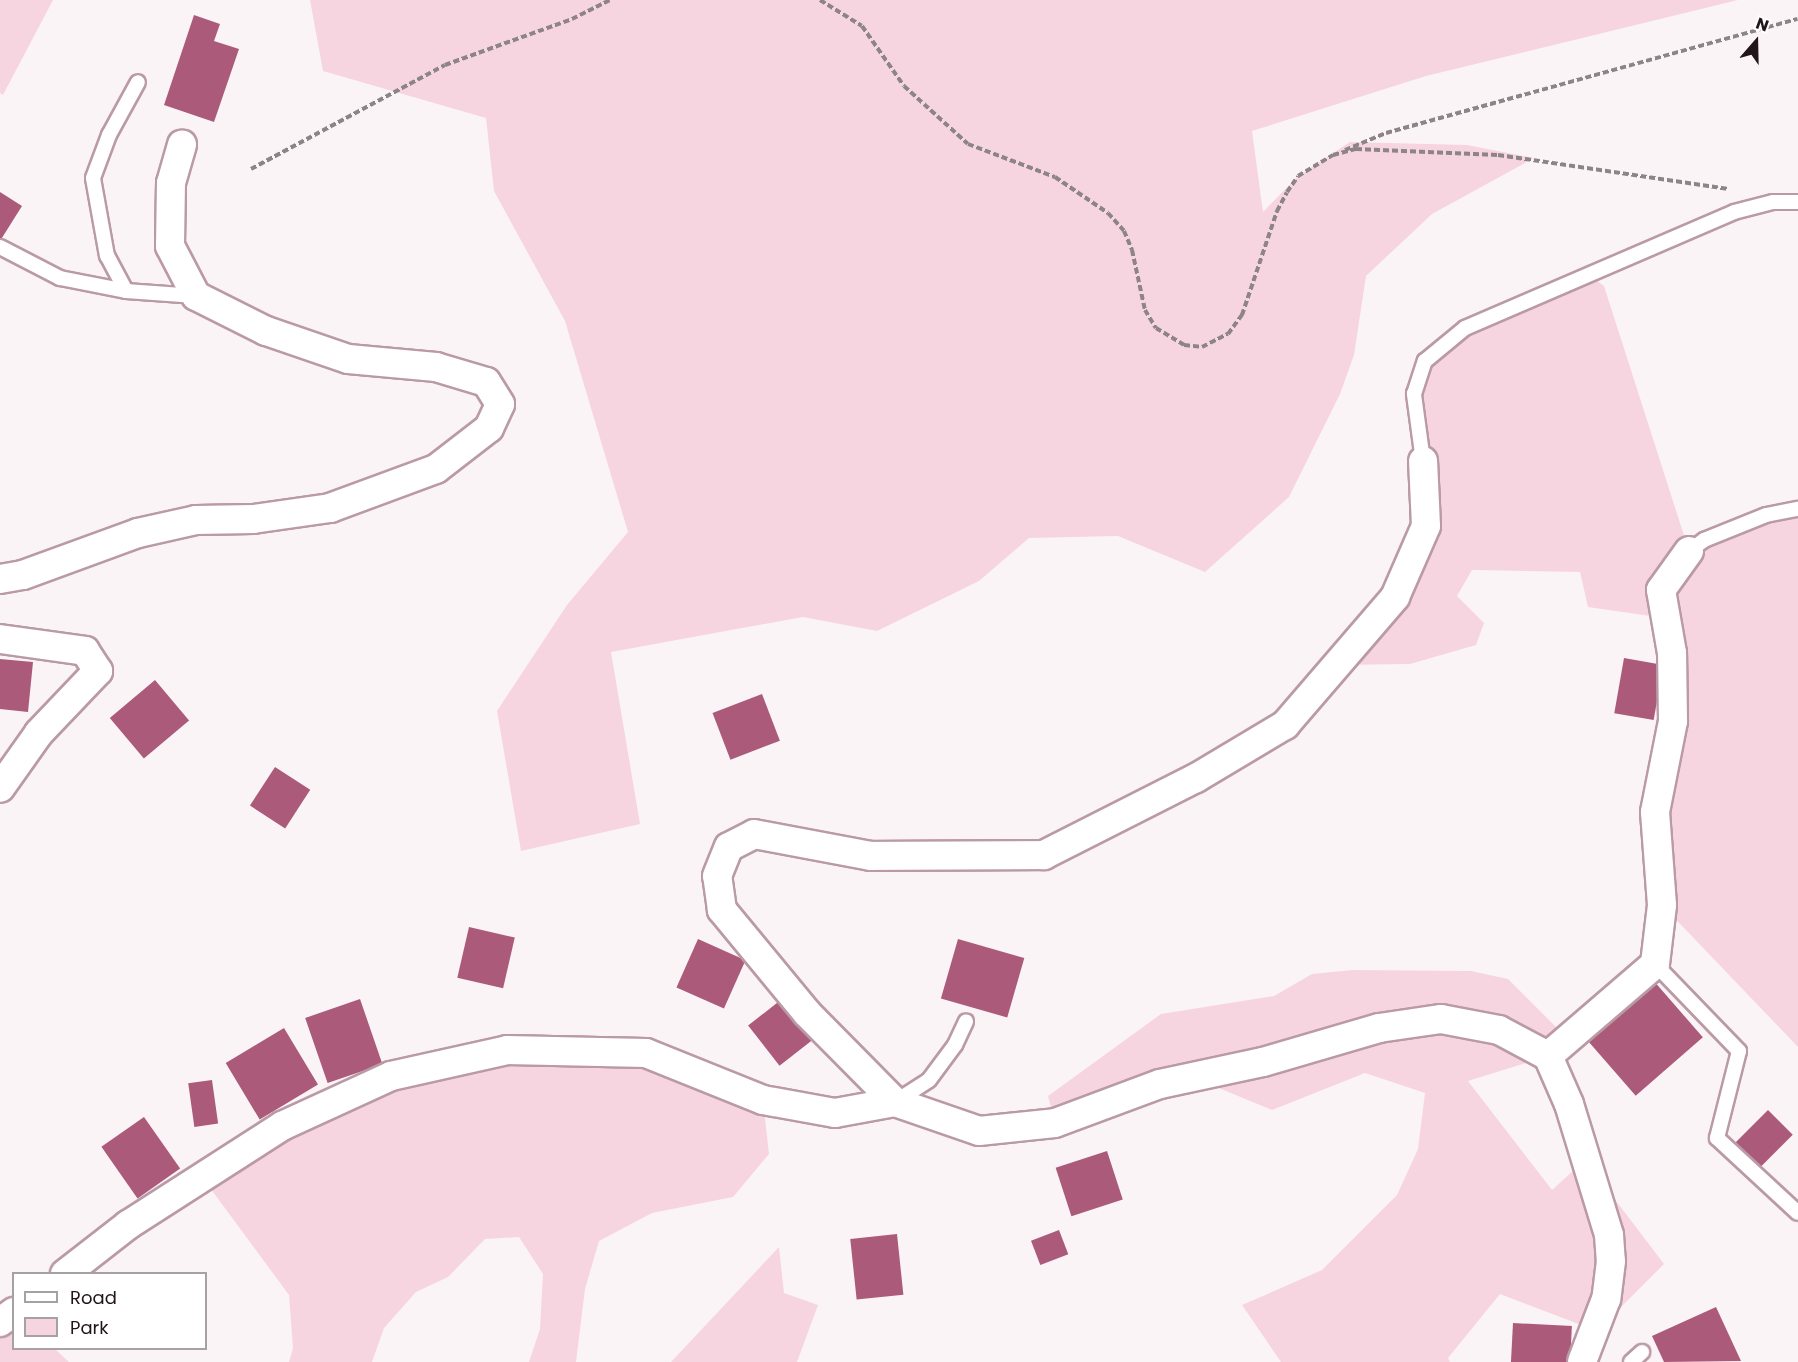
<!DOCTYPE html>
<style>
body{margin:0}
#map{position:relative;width:1798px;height:1362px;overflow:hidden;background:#fbf4f6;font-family:Poppins,sans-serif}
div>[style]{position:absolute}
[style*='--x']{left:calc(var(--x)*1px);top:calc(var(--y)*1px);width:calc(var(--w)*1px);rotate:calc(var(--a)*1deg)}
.green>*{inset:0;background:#f7d5e0}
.building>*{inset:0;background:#ab5a7a;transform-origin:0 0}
.path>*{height:4px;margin-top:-2px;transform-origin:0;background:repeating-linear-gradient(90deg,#8d8487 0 6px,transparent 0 9px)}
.roads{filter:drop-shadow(2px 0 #ba9aa5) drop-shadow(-2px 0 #ba9aa5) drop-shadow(0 2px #ba9aa5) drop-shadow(0 -2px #ba9aa5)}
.lane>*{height:14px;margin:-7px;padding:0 7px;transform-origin:7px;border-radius:7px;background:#fff}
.street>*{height:28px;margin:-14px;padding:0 14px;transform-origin:14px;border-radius:14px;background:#fff}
span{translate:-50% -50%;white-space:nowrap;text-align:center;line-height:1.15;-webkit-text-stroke:5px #fff;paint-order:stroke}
.legend{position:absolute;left:12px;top:1272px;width:195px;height:78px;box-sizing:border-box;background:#fff;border:2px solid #a6a1a3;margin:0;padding:8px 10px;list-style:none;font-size:18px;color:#21151a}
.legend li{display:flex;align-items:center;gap:12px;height:30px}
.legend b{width:30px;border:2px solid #a6a1a3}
.north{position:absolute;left:1726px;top:12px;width:60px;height:60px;-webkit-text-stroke:4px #fff;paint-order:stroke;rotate:20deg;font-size:16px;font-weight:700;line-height:24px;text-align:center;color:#21151a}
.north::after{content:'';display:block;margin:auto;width:21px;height:27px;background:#21151a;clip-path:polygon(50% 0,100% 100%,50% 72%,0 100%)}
</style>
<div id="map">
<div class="green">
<i style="clip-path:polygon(0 0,53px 0,3px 95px,0 93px)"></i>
<i style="clip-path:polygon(310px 0,1738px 0,1426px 76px,1252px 131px,1263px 212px,1298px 176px,1350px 142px,1467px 145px,1534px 158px,1432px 214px,1366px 276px,1354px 355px,1340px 394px,1289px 497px,1205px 572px,1118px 536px,1029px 538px,979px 581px,877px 631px,803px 617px,611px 652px,640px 824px,521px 851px,497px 711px,567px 605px,628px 532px,565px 321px,494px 191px,486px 118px,323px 71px)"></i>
<i style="clip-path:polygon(1590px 276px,1604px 286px,1689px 551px,1754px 522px,1798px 517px,1798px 1047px,1662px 905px,1664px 618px,1588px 607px,1580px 572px,1472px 570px,1457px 596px,1484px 623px,1476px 645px,1410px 664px,1337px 665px,1426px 526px,1414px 394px,1425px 361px,1465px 328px)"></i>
<i style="clip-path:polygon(1352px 970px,1471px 971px,1508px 979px,1568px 1039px,1548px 1056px,1468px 1081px,1552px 1190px,1585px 1160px,1664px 1264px,1597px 1331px,1500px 1294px,1448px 1358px,1450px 1362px,1281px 1362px,1242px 1305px,1322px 1270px,1397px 1195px,1418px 1149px,1425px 1093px,1365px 1073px,1272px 1110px,1192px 1077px,1055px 1123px,1048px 1096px,1161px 1014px,1274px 996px,1312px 974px)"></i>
<i style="clip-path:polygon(507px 1050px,646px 1053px,763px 1100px,769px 1154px,733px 1197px,652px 1213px,599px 1241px,585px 1289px,576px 1362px,529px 1362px,540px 1329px,543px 1274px,519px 1237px,485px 1239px,448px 1277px,416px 1292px,384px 1328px,372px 1362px,289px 1362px,293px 1348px,289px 1295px,202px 1177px,282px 1126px)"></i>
<i style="clip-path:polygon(779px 1247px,784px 1293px,818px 1305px,797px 1362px,671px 1362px)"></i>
<i style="clip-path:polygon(13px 1312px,14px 1348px,55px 1349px,69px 1362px,0 1362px,0 1322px)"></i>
</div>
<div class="building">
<i style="clip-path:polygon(194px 15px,220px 24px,214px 41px,239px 49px,214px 122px,164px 105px)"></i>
<i style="clip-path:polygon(0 192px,22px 206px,0 241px)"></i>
<i style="left:1624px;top:658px;width:40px;height:56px;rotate:10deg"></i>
<i style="clip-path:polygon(0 659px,33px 662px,28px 712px,0 709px)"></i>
<i style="left:155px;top:680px;width:53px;height:59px;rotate:50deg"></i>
<i style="left:762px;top:694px;width:50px;height:53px;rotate:69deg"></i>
<i style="left:275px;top:767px;width:42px;height:46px;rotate:33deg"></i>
<i style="left:469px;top:927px;width:47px;height:52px;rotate:13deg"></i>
<i style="left:698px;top:939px;width:52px;height:53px;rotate:24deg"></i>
<i style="left:958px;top:939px;width:69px;height:62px;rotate:16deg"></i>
<i style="left:1653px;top:980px;width:76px;height:89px;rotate:49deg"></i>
<i style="left:360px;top:999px;width:69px;height:58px;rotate:71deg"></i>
<i style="left:782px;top:999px;width:51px;height:43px;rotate:52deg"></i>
<i style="left:284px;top:1028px;width:66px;height:68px;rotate:59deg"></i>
<i style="left:212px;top:1080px;width:44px;height:24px;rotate:82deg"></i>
<i style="left:1768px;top:1110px;width:35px;height:47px;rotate:45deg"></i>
<i style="left:144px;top:1117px;width:63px;height:52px;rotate:55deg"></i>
<i style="left:1107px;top:1151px;width:51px;height:54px;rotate:72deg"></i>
<i style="left:1059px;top:1230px;width:26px;height:30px;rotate:69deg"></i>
<i style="left:897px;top:1234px;width:61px;height:47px;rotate:84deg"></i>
<i style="clip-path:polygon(1716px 1307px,1741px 1361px,1664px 1362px,1652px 1336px)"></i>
<i style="left:1513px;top:1323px;width:59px;height:39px;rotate:3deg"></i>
</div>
<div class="path">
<i style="--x:820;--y:0;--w:49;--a:31.8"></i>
<i style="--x:862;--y:26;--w:73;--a:55"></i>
<i style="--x:904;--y:86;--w:86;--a:42.2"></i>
<i style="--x:968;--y:144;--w:93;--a:20.8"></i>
<i style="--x:1055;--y:177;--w:64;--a:34.2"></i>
<i style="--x:1108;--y:213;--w:24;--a:48"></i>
<i style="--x:1124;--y:231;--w:21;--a:67"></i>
<i style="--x:1132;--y:250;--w:61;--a:77.8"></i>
<i style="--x:1145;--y:310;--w:21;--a:59"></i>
<i style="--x:1156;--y:328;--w:33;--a:31"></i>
<i style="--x:1184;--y:345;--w:18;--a:6"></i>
<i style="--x:1202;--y:347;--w:29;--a:-27"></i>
<i style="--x:1228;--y:334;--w:24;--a:-54"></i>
<i style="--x:1242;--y:315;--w:110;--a:-71.4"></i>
<i style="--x:1277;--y:211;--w:21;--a:-62"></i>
<i style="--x:1287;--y:192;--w:19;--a:-55"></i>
<i style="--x:1298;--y:176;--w:41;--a:-31"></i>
<i style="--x:1333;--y:155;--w:24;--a:-15"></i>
<i style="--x:1356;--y:149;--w:142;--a:2.4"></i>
<i style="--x:1498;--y:155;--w:233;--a:8.4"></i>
<i style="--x:1345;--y:150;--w:44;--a:-22.5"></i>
<i style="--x:1386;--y:133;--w:427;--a:-15.5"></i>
<i style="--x:251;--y:169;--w:220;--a:-28.2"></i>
<i style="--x:445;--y:65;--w:135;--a:-19.9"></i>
<i style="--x:572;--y:19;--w:42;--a:-26.6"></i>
</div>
<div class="roads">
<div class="lane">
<i style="--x:0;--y:247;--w:68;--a:27.3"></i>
<i style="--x:60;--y:278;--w:67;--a:11.1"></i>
<i style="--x:126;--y:291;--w:70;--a:4.1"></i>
<i style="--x:126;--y:291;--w:40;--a:-118"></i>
<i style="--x:107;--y:256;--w:79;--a:-100.2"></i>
<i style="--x:93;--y:178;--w:46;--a:-69.6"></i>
<i style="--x:109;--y:135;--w:60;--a:-61.3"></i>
<i style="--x:1423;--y:461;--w:68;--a:-97.7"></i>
<i style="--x:1414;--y:394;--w:35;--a:-72"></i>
<i style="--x:1425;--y:361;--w:52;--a:-39.5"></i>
<i style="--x:1465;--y:328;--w:293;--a:-23.3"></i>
<i style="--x:1734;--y:212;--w:40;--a:-14.4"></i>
<i style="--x:1773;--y:202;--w:25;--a:0"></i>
<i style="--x:1689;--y:551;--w:19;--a:-36"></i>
<i style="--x:1704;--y:540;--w:67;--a:-22"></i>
<i style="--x:1766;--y:515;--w:33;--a:-11"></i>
<i style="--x:1655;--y:964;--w:121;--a:46"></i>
<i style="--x:1739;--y:1051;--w:90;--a:104.2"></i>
<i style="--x:1717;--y:1138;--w:110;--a:42.8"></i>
<i style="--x:895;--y:1102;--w:40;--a:-32.9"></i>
<i style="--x:929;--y:1080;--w:44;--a:-53.4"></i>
<i style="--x:955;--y:1045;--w:26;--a:-65"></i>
<i style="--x:1631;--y:1362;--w:15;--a:-42"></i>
</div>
<div class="street">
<i style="--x:0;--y:579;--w:23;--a:-10"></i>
<i style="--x:23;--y:575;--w:122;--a:-20.1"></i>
<i style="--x:138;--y:533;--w:59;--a:-12.6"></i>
<i style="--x:196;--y:520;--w:57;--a:-1"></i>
<i style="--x:253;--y:519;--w:78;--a:-8.1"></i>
<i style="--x:330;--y:508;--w:113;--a:-20.2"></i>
<i style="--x:436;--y:469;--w:67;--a:-37.7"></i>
<i style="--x:489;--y:428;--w:26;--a:-65"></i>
<i style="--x:500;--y:404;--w:26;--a:-122"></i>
<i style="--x:486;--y:382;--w:52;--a:-163.3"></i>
<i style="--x:436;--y:367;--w:88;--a:-174.8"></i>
<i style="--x:348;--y:359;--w:87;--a:-161.1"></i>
<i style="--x:266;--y:331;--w:78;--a:-153.4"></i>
<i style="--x:196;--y:296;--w:56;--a:-117.5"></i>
<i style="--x:170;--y:246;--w:63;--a:-89.1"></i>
<i style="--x:171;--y:183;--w:40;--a:-74"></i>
<i style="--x:0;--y:639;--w:86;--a:8"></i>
<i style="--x:85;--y:651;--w:24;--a:57"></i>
<i style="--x:98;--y:671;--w:86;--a:133.6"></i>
<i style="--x:39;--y:733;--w:67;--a:125.3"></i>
<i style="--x:1548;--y:1056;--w:52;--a:66.4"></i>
<i style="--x:1569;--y:1104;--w:137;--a:73"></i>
<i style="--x:1609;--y:1235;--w:26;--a:86"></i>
<i style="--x:1611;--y:1261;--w:38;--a:97"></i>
<i style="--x:1606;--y:1299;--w:67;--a:110.9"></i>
<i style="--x:895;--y:1102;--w:125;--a:-134.7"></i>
<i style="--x:807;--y:1013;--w:134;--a:-129.5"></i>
<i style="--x:722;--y:910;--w:34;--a:-98"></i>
<i style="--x:717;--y:876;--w:31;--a:-68"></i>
<i style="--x:729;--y:847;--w:28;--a:-27"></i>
<i style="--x:754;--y:834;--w:119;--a:10.6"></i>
<i style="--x:871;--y:856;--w:173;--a:-0.3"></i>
<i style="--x:1044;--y:855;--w:170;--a:-26.9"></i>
<i style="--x:1196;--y:778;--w:104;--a:-30.8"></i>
<i style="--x:1285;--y:725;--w:169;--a:-49.3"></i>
<i style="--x:1395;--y:597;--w:77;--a:-66.4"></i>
<i style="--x:1426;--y:526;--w:65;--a:-92.6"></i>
<i style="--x:65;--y:1274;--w:80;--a:-37.9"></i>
<i style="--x:128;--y:1225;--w:183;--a:-32.7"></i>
<i style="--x:282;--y:1126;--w:120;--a:-24.6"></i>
<i style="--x:391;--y:1076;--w:119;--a:-12.6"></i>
<i style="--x:507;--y:1050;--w:139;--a:1.2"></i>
<i style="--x:646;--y:1053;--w:126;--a:21.9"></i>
<i style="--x:763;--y:1100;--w:73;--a:10.2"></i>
<i style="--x:835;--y:1113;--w:61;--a:-10.4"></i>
<i style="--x:895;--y:1102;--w:89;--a:19"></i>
<i style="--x:979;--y:1131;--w:76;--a:-6"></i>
<i style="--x:1055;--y:1123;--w:112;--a:-20.4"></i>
<i style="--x:1160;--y:1084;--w:105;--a:-12.1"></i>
<i style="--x:1263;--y:1062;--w:121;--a:-16.3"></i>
<i style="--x:1379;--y:1028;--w:63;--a:-8.3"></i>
<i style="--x:1441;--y:1019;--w:59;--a:10.7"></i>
<i style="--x:1499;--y:1030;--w:55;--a:28"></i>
<i style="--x:1548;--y:1056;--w:141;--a:-40.7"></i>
<i style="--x:1655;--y:964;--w:59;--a:-83.2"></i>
<i style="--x:1662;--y:905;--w:93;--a:-94.3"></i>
<i style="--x:1655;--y:812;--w:93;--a:-78.8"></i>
<i style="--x:1673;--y:721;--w:68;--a:-90.8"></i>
<i style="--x:1672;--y:653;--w:64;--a:-99.9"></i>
<i style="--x:1661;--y:590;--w:48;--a:-54.3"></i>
<i style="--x:0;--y:1322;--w:17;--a:-36"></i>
</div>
</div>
<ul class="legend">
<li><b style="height:8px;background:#fff"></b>Road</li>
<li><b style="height:16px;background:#f7d5e0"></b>Park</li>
</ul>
<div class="north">N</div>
</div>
